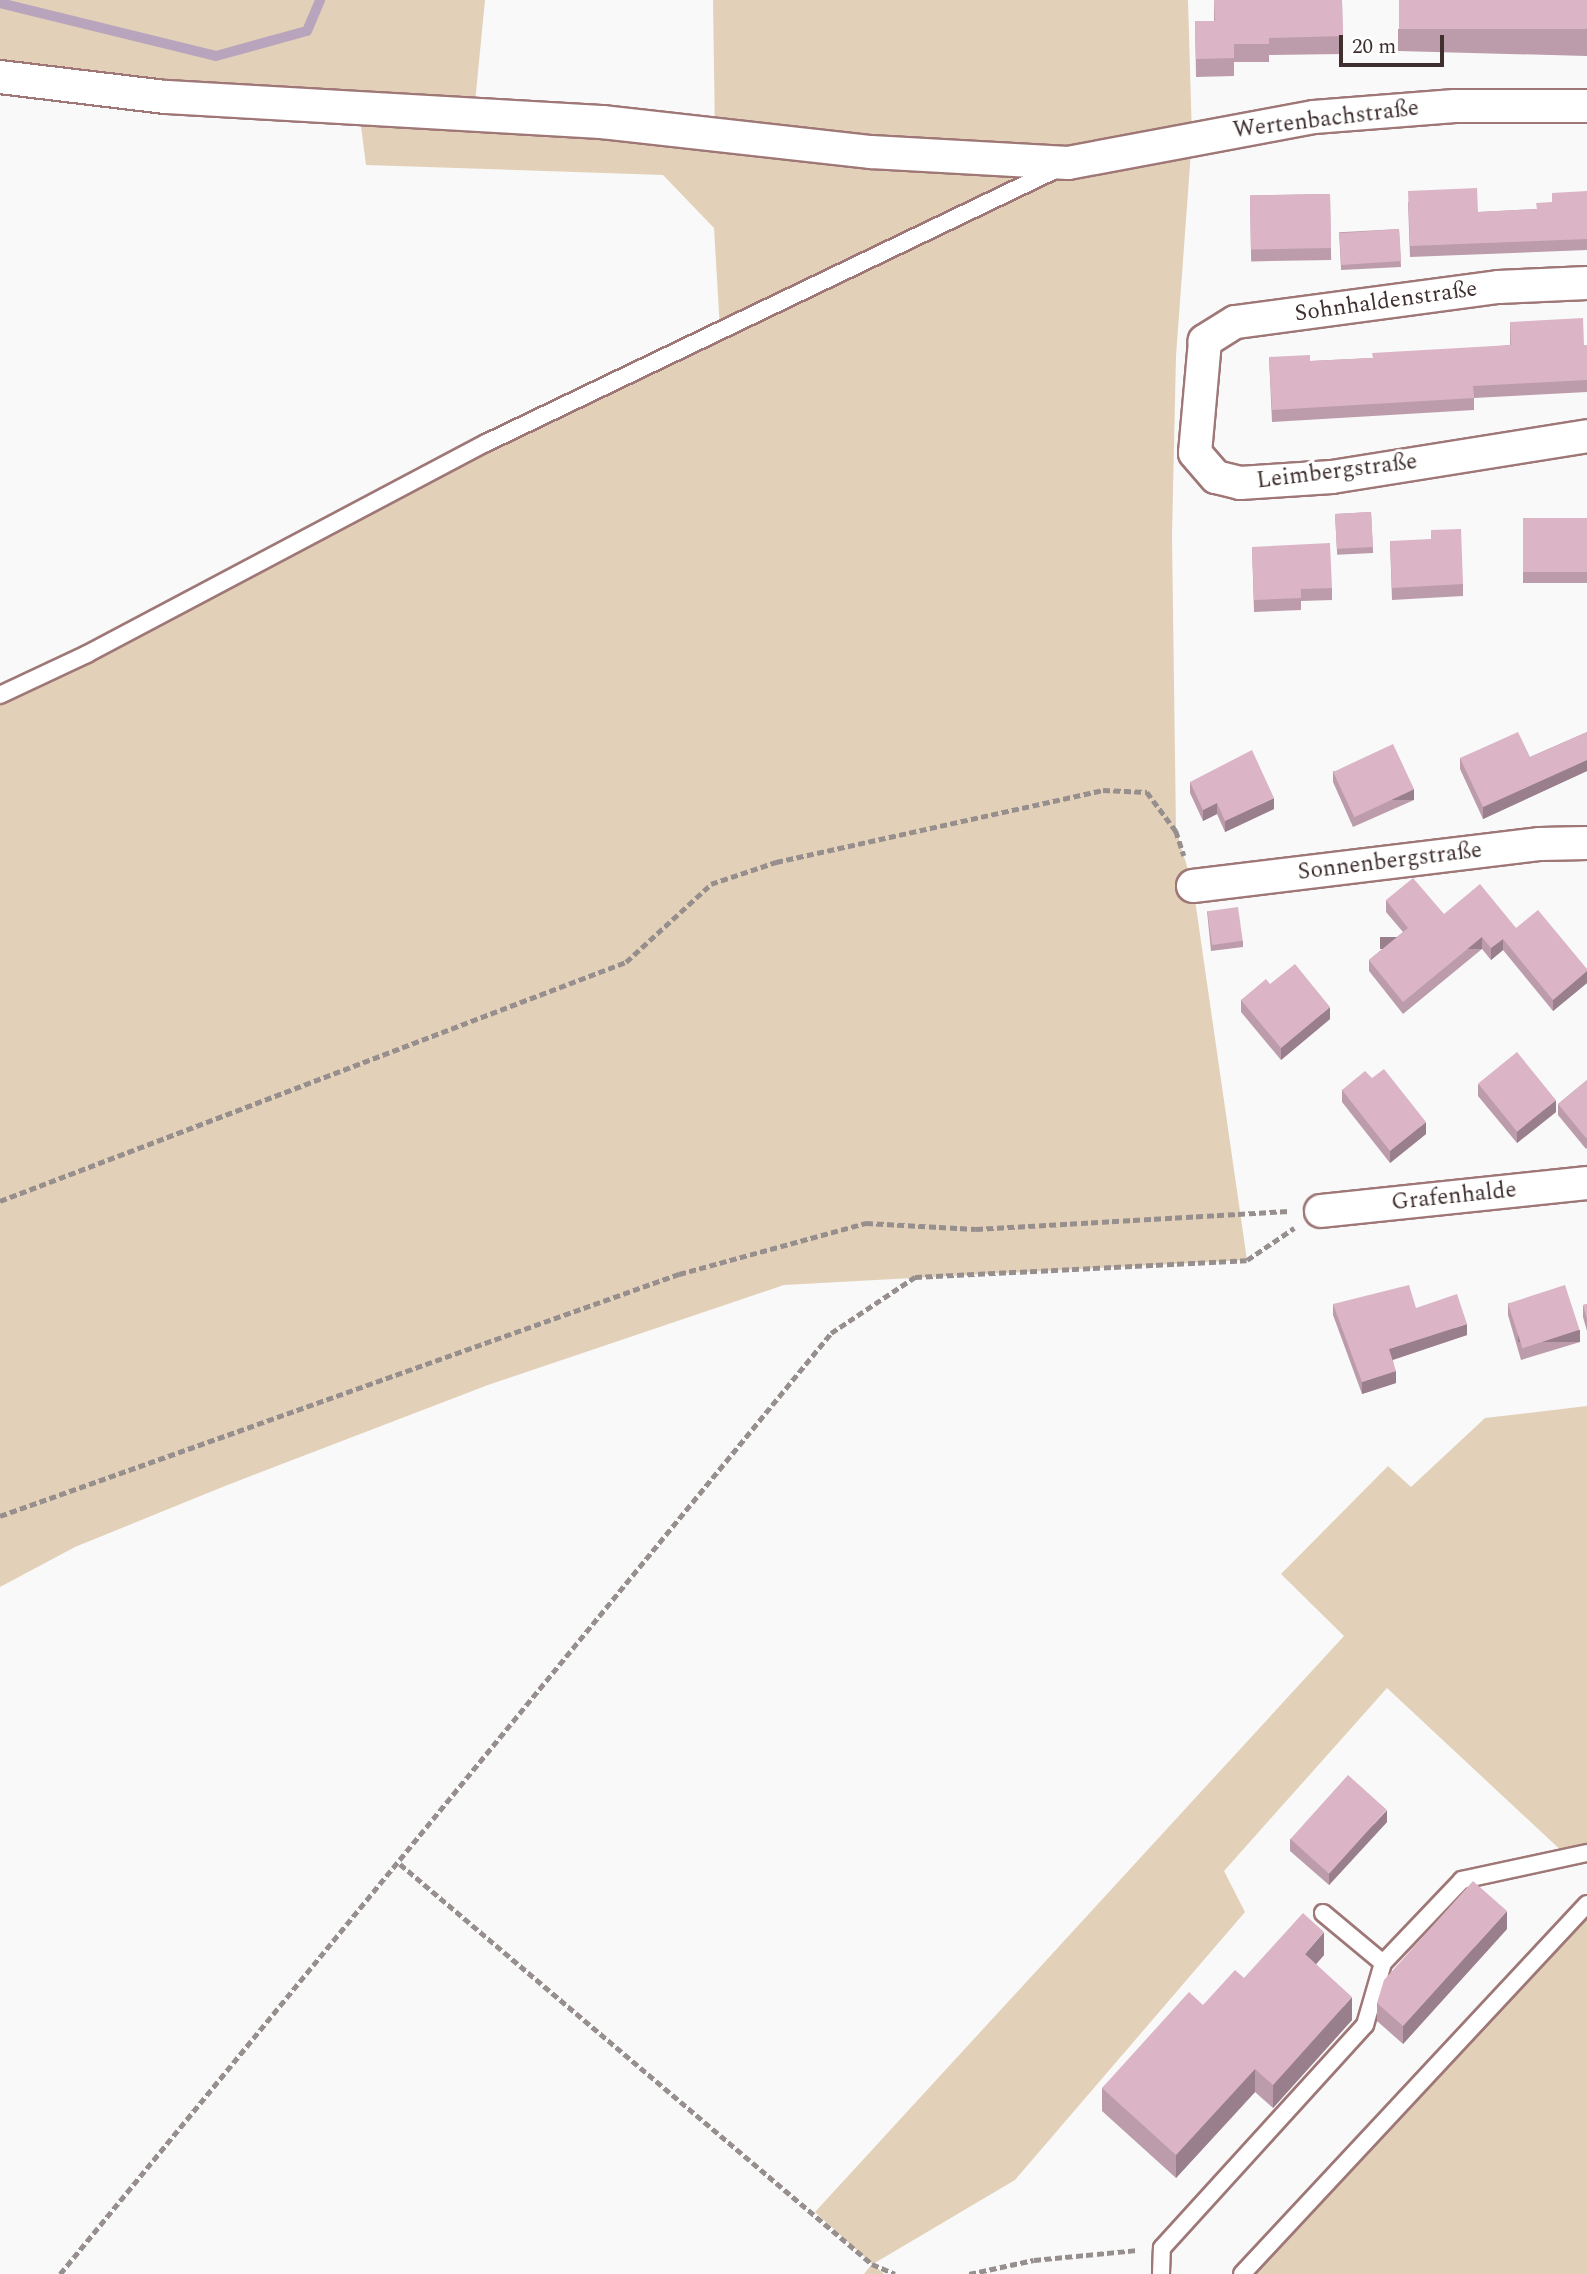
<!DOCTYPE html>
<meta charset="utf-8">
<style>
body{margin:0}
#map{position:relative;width:1587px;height:2274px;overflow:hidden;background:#f9f9f9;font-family:Spectral,serif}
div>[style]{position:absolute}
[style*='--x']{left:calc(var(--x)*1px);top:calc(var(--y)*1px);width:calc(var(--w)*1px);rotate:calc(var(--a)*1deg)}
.green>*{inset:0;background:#e2d1b8}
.stream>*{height:10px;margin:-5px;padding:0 5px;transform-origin:5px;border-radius:5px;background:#b9a4bd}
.path>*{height:4.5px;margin-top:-2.25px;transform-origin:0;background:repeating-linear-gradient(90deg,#978e8e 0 7px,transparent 0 10.5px)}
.roads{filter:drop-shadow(2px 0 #9f7777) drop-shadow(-2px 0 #9f7777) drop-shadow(0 2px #9f7777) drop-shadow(0 -2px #9f7777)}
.lane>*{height:16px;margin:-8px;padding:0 8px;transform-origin:8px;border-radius:8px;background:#fff}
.street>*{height:32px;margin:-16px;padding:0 16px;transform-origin:16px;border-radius:16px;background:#fff}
.wall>*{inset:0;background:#bc9caa;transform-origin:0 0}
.shaded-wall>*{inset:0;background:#997f8b;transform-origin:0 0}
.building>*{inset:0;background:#dbb5c6;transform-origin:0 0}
span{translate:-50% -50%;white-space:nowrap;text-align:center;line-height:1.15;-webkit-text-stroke:6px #fff;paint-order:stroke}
.street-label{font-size:23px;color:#3f2f2e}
.scale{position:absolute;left:1339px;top:35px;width:105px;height:32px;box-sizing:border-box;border:4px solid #3f2f2e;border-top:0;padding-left:9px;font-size:21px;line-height:24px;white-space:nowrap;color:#3f2f2e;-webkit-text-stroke:5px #fff;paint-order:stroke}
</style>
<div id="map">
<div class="green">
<i style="clip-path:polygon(0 0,485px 0,474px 113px,715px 137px,713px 0,1188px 0,1192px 138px,1176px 356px,1172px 536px,1176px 830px,1193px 886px,1247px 1260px,784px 1285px,488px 1385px,225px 1486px,75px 1547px,0 1587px,0 695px,720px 330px,714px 228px,663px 175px,366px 165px,359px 111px,0 77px)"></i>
<i style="clip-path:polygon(1587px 1406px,1587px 1853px,1567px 1856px,1387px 1688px,1224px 1871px,1245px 1912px,1015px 2180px,873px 2264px,884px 2274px,864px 2274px,872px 2264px,815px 2212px,1344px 1636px,1281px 1574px,1388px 1466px,1411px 1487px,1485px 1418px)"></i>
<i style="clip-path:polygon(1587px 1904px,1587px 2274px,1242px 2274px)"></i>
</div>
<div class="stream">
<i style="--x:0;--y:3;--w:222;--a:13.8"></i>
<i style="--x:216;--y:56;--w:94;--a:-15.4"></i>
<i style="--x:307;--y:31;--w:34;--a:-67"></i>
</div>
<div class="path">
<i style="--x:0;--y:1201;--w:670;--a:-20.9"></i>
<i style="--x:626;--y:962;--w:115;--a:-42.5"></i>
<i style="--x:711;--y:884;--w:69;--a:-18.7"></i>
<i style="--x:776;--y:862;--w:335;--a:-12.4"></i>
<i style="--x:1103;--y:790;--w:44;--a:2.6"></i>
<i style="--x:1147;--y:792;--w:49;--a:53.4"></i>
<i style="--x:1176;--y:831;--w:26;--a:72"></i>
<i style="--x:0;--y:1516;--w:721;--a:-19.62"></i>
<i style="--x:679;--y:1274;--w:194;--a:-15.3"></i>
<i style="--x:866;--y:1223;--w:110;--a:3.1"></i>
<i style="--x:976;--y:1229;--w:314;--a:-3.3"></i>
<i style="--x:400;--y:1864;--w:619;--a:40.28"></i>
<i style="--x:872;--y:2264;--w:25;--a:23"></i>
<i style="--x:60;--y:2274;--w:1217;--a:-50.67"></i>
<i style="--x:831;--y:1333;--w:101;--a:-33.7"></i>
<i style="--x:915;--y:1277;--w:332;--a:-2.9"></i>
<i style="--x:1247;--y:1260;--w:57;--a:-34.2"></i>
<i style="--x:969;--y:2274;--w:66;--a:-12.2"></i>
<i style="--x:1034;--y:2260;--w:103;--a:-5.5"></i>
</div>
<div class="roads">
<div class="lane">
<i style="--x:0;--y:695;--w:96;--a:-25.2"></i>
<i style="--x:87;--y:654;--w:451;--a:-27.9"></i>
<i style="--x:486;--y:443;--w:633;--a:-25.63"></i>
<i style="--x:1323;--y:1913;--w:78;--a:39.8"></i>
<i style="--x:1383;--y:1963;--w:115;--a:-46.4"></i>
<i style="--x:1462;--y:1880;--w:128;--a:-12.2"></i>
<i style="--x:1161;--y:2274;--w:26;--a:-88"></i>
<i style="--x:1162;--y:2248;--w:302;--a:-47.7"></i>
<i style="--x:1365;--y:2025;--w:65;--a:-73.8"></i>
<i style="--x:1242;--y:2274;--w:506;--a:-47"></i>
</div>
<div class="street">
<i style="--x:0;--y:77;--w:167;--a:6.9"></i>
<i style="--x:166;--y:97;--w:437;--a:3.3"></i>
<i style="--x:602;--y:122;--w:271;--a:6.4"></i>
<i style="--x:871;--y:152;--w:197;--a:3.2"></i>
<i style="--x:1068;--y:163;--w:250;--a:-10.6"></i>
<i style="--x:1314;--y:117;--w:141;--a:-4.5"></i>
<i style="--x:1455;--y:106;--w:132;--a:0"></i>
<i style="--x:1587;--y:283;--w:89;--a:177.4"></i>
<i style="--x:1498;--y:287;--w:265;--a:172.4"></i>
<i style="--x:1235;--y:322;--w:36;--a:148"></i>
<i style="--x:1205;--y:341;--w:112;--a:95.1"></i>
<i style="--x:1195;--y:453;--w:32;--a:49"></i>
<i style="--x:1216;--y:477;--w:25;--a:14"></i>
<i style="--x:1240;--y:483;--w:92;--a:-3.7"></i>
<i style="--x:1332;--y:477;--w:258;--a:-9.1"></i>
<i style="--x:1193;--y:886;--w:350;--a:-6.9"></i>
<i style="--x:1540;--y:844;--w:47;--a:-1.2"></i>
<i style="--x:1321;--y:1211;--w:267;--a:-6"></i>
</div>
</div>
<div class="wall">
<i style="clip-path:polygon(1214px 0,1342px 0,1343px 54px,1269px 55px,1269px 62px,1234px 62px,1234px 76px,1196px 77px,1195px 21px,1214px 21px)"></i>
<i style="clip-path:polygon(1587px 0,1587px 56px,1398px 51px,1398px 29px)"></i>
<i style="clip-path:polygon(1587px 191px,1587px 250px,1410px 257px,1408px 202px,1478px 212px,1537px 209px)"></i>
<i style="left:1330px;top:194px;width:66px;height:80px;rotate:89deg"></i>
<i style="left:1399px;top:229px;width:38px;height:60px;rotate:87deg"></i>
<i style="clip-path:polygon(1510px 322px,1584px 345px,1587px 345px,1587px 392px,1474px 398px,1474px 410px,1272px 422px,1269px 357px,1310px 361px,1372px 358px,1510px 345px)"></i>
<i style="left:1371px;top:512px;width:41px;height:36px;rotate:87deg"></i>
<i style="left:1587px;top:518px;width:65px;height:64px;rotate:90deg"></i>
<i style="clip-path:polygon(1390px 541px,1463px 584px,1463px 596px,1392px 600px)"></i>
<i style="clip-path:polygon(1252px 547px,1332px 588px,1332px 600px,1301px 601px,1301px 610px,1254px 612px)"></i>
<i style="clip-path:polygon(1587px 732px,1587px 771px,1483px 819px,1460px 769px,1460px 758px,1530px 757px)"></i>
<i style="clip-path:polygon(1333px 771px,1414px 800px,1353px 827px,1333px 782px)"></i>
<i style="clip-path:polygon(1190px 782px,1274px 809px,1225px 832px,1217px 814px,1203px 821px,1190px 793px)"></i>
<i style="clip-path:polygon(1386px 900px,1444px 914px,1516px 928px,1587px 969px,1587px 983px,1553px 1011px,1503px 950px,1491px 960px,1482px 949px,1403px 1014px,1369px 971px,1369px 960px,1403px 932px,1386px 912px)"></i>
<i style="clip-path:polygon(1207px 911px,1243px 941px,1243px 947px,1211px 951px)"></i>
<i style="clip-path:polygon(1270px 984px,1330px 1019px,1281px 1060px,1241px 1012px,1241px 1000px)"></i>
<i style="clip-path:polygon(1372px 1078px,1426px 1134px,1390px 1163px,1342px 1102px,1342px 1090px)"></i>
<i style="clip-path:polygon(1587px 1080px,1587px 1148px,1586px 1149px,1558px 1115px,1558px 1104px)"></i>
<i style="clip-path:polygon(1478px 1084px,1556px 1112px,1517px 1143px,1478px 1096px)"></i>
<i style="clip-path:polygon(1508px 1303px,1580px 1342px,1521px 1360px,1508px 1315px)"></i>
<i style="clip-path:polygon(1333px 1304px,1416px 1308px,1467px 1335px,1393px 1360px,1396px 1383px,1362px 1394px,1333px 1315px)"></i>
<i style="clip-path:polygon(1587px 1304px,1587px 1331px,1583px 1317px,1583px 1305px)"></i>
<i style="clip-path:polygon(1387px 1822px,1329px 1885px,1290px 1851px,1290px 1839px)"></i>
<i style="clip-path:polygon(1507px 1929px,1403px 2044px,1377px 2021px,1377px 2003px)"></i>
<i style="clip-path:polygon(1324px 1955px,1316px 1964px,1352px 2020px,1273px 2108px,1255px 2092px,1176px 2178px,1102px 2111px,1102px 2088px,1203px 2005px,1244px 1978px)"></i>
</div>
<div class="shaded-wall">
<i style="clip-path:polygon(1587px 760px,1587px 771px,1483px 819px,1483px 807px)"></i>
<i style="left:1414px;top:789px;width:11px;height:67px;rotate:90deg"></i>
<i style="clip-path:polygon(1274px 798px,1274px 809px,1225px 832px,1225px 821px)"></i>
<i style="clip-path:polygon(1217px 803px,1217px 814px,1203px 821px,1203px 810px)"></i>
<i style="left:1482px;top:937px;width:12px;height:102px;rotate:90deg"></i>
<i style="clip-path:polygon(1503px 939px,1503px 950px,1491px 960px,1491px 948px)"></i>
<i style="clip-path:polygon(1587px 971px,1587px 983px,1553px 1011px,1553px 1000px)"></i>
<i style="clip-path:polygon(1330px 1007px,1330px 1019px,1281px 1060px,1281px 1048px)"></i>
<i style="clip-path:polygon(1556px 1100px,1556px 1112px,1517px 1143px,1517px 1131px)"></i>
<i style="clip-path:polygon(1426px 1122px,1426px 1134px,1390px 1163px,1390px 1151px)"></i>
<i style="clip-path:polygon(1467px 1324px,1467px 1335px,1389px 1361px,1389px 1349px)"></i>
<i style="left:1580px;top:1330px;width:12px;height:62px;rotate:90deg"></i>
<i style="clip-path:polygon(1396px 1371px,1396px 1383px,1362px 1394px,1362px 1382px)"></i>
<i style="clip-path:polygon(1387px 1810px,1387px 1822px,1329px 1885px,1329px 1873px)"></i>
<i style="clip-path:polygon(1507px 1911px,1507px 1929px,1403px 2044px,1403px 2026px)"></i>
<i style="clip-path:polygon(1324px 1932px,1324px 1955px,1305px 1977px,1305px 1954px)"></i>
<i style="clip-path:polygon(1352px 1997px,1352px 2020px,1273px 2108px,1273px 2085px)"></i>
<i style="clip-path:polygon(1255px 2069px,1255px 2092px,1176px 2178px,1176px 2155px)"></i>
</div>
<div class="building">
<i style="clip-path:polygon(1214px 0,1342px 0,1343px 36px,1269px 38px,1269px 44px,1234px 44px,1234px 58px,1196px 59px,1195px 21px,1215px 21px)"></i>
<i style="left:1399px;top:0;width:188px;height:29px"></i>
<i style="clip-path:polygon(1477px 188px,1478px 212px,1537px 209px,1536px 203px,1552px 202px,1552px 193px,1587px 191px,1587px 239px,1410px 246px,1408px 191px)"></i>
<i style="left:1330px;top:194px;width:54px;height:80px;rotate:89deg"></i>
<i style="left:1399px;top:229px;width:32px;height:60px;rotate:86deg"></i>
<i style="clip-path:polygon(1583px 318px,1584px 345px,1587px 345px,1587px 380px,1473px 386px,1474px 398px,1272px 410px,1269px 357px,1310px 355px,1310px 361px,1373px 358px,1372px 353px,1511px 345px,1510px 322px)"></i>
<i style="left:1371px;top:512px;width:35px;height:36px;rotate:87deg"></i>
<i style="left:1587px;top:518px;width:54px;height:64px;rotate:90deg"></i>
<i style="clip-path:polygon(1461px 529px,1463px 584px,1392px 588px,1390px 541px,1431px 539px,1431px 530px)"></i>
<i style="clip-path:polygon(1330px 543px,1332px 588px,1301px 589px,1301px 598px,1254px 600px,1252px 547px)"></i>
<i style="clip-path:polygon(1518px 732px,1530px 757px,1587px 732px,1587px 760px,1483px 807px,1460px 758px)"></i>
<i style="left:1393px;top:744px;width:50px;height:66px;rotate:65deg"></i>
<i style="clip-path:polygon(1252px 750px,1274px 798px,1225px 821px,1217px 803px,1203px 810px,1190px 782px)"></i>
<i style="clip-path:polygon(1413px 878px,1444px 914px,1480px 884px,1516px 928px,1538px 910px,1587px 969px,1587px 971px,1553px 1000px,1503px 939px,1491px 948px,1482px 937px,1403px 1002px,1369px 960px,1408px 928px,1386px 900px)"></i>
<i style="left:1238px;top:907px;width:34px;height:31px;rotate:82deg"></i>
<i style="clip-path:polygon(1295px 964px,1330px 1007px,1281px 1048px,1241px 1000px,1266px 979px,1270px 984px)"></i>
<i style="left:1517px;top:1052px;width:62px;height:50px;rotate:51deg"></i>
<i style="clip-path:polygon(1384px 1069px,1426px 1122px,1390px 1151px,1342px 1090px,1365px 1071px,1372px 1078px)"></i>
<i style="clip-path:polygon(1587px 1080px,1587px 1137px,1586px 1138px,1558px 1104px)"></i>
<i style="clip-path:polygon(1409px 1285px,1416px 1308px,1457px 1294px,1467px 1324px,1389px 1349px,1396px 1371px,1362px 1382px,1333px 1304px)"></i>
<i style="left:1565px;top:1285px;width:47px;height:60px;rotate:72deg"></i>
<i style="clip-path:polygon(1587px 1304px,1587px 1319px,1583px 1305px)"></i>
<i style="left:1348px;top:1775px;width:52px;height:86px;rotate:42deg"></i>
<i style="clip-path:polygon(1473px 1881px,1507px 1911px,1403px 2026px,1377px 2003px,1384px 1980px)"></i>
<i style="clip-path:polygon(1303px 1913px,1324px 1932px,1305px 1954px,1352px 1997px,1273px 2085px,1255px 2069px,1176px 2155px,1102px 2088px,1189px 1992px,1203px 2005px,1235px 1970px,1244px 1978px)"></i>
</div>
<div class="street-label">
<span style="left:1326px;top:120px;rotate:-7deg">Wertenbachstraße</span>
<span style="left:1386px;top:302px;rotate:-8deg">Sohnhaldenstraße</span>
<span style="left:1337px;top:472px;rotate:-7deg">Leimbergstraße</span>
<span style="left:1390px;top:862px;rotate:-7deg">Sonnenbergstraße</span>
<span style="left:1454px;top:1197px;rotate:-6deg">Grafenhalde</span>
</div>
<div class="scale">20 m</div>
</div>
